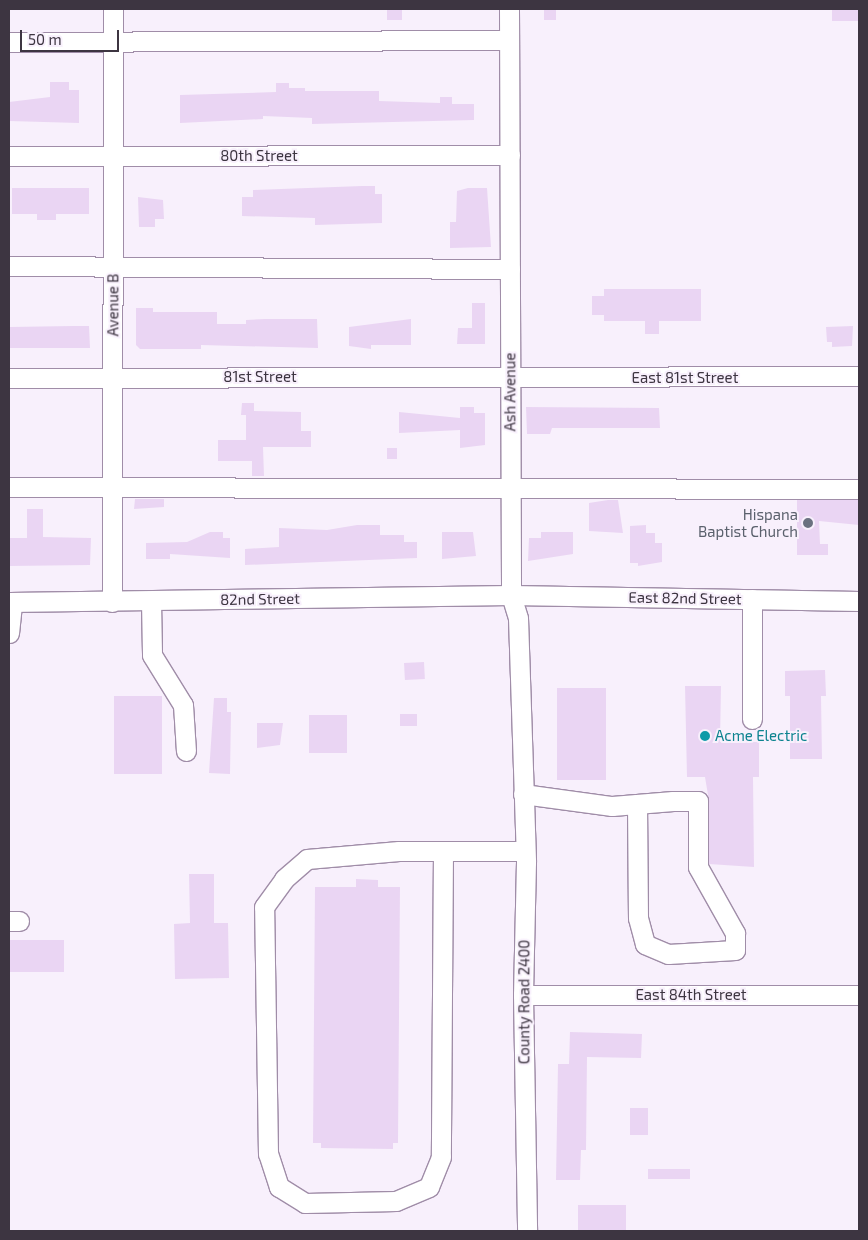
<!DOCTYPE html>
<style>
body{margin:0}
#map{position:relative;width:868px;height:1240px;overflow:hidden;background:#f8f0fc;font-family:"Exo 2",sans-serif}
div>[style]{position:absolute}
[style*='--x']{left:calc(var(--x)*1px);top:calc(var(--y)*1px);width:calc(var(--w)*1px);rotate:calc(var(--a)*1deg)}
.building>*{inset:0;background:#ead5f3;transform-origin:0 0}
.roads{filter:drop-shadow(1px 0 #a08da8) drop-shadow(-1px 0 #a08da8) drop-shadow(0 1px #a08da8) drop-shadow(0 -1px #a08da8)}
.minor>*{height:19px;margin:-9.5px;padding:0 9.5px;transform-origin:9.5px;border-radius:9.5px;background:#fff}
.dots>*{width:14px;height:14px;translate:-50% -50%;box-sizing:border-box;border:2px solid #f8f0fc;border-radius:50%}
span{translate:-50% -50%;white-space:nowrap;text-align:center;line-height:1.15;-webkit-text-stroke:4px #f8f0fc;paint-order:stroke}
.street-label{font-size:15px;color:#3d3541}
.worship-label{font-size:15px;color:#5b616d}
.right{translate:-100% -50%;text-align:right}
.culture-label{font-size:15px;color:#0d838f}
.left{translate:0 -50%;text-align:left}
.frame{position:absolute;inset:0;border:10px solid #3d3541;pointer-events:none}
.scale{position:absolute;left:20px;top:30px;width:99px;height:22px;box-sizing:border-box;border:2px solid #3d3541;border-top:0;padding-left:6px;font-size:15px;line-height:18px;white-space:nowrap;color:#3d3541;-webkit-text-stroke:4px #f8f0fc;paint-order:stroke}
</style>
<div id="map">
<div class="building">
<i style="left:387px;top:9px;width:15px;height:11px"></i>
<i style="left:544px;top:9px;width:12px;height:11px"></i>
<i style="left:832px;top:9px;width:27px;height:12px"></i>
<i style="clip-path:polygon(50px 82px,69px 82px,69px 90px,79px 90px,79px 123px,9px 121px,9px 102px,50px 97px)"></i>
<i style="clip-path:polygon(276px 83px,289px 83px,289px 88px,305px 88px,305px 91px,379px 91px,379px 101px,440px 103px,440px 97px,452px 97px,452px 104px,474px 104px,474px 120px,312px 124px,312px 118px,263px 116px,263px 119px,180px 123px,180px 95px,276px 92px)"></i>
<i style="clip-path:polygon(362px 186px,375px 186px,375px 194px,382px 194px,382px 223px,315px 225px,315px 218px,242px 216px,242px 197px,253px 197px,253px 190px)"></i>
<i style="clip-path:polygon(12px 188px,89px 188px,89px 214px,56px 214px,56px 220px,37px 220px,37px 214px,12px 214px)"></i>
<i style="clip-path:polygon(468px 188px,487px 188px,491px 247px,450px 248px,450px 222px,456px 222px,457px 191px)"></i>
<i style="clip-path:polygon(138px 197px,163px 200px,164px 219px,155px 219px,155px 227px,139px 227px)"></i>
<i style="clip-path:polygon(604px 289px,701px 289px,701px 321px,659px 321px,659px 334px,645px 334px,645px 321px,604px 321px,604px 315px,592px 315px,592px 296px,604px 296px)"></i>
<i style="clip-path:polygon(472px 303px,485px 303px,485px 344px,457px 344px,458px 328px,472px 328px)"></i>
<i style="clip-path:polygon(136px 308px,153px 308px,153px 312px,217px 312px,217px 324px,246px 324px,246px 320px,265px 319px,317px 319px,318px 348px,201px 345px,201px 349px,140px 349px,136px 345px)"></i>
<i style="clip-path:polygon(411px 319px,411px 345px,371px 345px,371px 349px,349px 346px,349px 327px)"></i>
<i style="clip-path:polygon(73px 326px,89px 326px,90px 348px,10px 348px,10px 327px)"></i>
<i style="clip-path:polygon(853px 326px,852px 346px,832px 347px,832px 342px,827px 342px,826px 327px)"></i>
<i style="clip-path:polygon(242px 403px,254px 403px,254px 411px,301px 412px,301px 431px,311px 431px,311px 447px,263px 447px,264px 476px,252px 476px,252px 461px,218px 461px,218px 440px,246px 440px,246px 415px,241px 415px)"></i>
<i style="clip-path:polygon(460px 407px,474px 407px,474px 413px,485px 413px,485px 445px,460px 448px,460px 430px,399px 433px,399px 412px,460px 418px)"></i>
<i style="clip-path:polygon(526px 407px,659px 408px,660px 428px,552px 428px,550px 434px,527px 434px)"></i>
<i style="left:387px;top:448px;width:10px;height:11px"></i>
<i style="clip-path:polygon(135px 499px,164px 499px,164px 507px,134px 509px)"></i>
<i style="clip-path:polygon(608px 500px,618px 500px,623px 533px,589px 531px,589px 503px)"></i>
<i style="clip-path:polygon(797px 500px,859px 500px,859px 525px,819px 521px,820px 544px,828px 544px,828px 555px,797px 555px)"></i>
<i style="clip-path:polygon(27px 509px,43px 509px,43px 537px,91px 538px,90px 565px,9px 566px,9px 538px,27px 538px)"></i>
<i style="clip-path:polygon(357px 525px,380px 525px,380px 535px,404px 535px,404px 542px,417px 542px,417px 558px,245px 565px,245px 549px,279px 547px,279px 528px,327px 530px)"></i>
<i style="clip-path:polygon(646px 525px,646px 533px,655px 533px,655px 543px,662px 543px,662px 562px,638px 566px,638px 563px,630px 563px,630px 526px)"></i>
<i style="clip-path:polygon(210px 532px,223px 532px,223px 538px,230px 538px,230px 558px,170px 554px,170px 559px,146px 559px,146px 543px,187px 542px)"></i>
<i style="clip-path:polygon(442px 532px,473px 532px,476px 556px,442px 559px)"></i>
<i style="clip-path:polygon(541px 532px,573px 532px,573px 554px,528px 561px,529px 538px,541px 538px)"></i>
<i style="left:424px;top:662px;width:17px;height:20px;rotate:87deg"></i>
<i style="clip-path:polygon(825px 670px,826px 696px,821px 696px,822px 759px,790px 759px,790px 696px,785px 696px,785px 671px)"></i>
<i style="clip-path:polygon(685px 686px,721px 686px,720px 742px,759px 742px,759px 777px,753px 777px,754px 867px,709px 864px,709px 801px,705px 777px,687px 777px)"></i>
<i style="left:557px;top:688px;width:49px;height:92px"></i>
<i style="left:162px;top:696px;width:78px;height:48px;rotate:90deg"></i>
<i style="clip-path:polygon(214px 698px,227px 698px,227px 712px,231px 712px,230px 774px,209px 773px)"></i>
<i style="left:400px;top:714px;width:17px;height:12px"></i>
<i style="left:309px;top:715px;width:38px;height:38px"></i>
<i style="clip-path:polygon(257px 723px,283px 723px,280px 745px,257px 748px)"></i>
<i style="clip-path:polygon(189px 874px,214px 874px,214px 923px,228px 923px,229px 978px,175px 979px,174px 924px,190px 923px)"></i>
<i style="clip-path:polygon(356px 879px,378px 880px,378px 887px,400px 887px,398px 1143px,393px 1143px,393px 1149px,321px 1148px,321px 1143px,313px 1143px,315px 887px,356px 887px)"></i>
<i style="left:9px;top:940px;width:55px;height:32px"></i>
<i style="clip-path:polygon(570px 1032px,642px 1034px,641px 1058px,587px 1057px,586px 1150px,581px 1150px,580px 1180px,556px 1180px,558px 1064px,569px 1064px)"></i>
<i style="left:630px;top:1108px;width:18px;height:27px"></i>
<i style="left:648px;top:1169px;width:42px;height:10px"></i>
<i style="left:578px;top:1205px;width:48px;height:26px"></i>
</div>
<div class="roads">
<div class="minor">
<i style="--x:509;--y:9;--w:586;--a:89.8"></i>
<i style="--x:511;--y:595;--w:24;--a:73"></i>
<i style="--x:518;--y:618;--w:244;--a:88.1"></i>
<i style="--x:526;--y:862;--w:133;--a:91.3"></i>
<i style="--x:523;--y:995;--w:236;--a:89"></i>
<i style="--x:9;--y:42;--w:500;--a:-0.23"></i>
<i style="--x:9;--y:156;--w:501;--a:-0.11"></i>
<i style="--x:9;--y:266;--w:501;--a:0.34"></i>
<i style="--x:9;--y:378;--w:850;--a:-0.13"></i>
<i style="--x:9;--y:487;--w:850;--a:0.13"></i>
<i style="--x:151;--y:601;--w:54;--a:88.9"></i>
<i style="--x:152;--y:655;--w:59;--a:58.2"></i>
<i style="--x:183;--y:705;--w:46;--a:86.3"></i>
<i style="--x:9;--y:602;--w:502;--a:-0.8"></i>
<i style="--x:511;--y:595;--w:348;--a:1"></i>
<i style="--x:112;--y:602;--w:593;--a:-89.9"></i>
<i style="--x:9;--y:633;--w:31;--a:-84"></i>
<i style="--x:752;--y:719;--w:120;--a:-90"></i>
<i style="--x:523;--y:794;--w:90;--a:7.7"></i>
<i style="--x:612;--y:806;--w:61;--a:-4.7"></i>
<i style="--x:673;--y:801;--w:25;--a:0"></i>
<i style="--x:698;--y:801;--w:66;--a:90"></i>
<i style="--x:698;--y:867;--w:76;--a:60.7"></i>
<i style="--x:735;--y:933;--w:17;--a:90"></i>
<i style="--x:735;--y:950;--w:67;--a:176.6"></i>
<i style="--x:668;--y:954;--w:25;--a:-157"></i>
<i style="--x:645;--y:944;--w:27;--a:-105"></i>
<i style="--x:638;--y:918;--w:114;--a:-90.5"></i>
<i style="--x:443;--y:851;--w:306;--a:90.4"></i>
<i style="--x:441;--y:1157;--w:32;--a:112"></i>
<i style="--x:429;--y:1187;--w:36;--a:157"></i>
<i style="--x:396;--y:1201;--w:91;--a:178.7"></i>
<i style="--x:305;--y:1203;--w:31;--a:-148"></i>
<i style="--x:279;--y:1187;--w:35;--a:-108"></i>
<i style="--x:268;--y:1154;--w:247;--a:-90.9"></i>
<i style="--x:264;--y:907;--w:34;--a:-54"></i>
<i style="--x:284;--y:879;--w:30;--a:-41"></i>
<i style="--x:307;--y:859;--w:92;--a:-5"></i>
<i style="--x:399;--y:851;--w:126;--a:0"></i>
<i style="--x:9;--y:921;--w:10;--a:0"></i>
<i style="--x:523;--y:995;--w:336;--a:0"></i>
</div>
</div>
<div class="dots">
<i style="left:808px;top:523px;background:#6b7280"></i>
<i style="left:705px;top:736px;background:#0f9aa8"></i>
</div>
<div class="street-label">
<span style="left:259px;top:156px">80th Street</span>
<span style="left:113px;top:305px;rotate:-90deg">Avenue B</span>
<span style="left:260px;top:377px">81st Street</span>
<span style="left:685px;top:378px">East 81st Street</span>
<span style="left:510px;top:392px;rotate:-90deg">Ash Avenue</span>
<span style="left:685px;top:598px;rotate:1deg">East 82nd Street</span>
<span style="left:260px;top:599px;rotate:-1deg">82nd Street</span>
<span style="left:691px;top:995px">East 84th Street</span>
<span style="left:524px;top:1002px;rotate:-90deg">County Road 2400</span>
</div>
<div class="worship-label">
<span class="right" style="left:798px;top:523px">Hispana<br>Baptist Church</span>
</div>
<div class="culture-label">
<span class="left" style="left:715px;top:736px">Acme Electric</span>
</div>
<div class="frame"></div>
<div class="scale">50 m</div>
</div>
